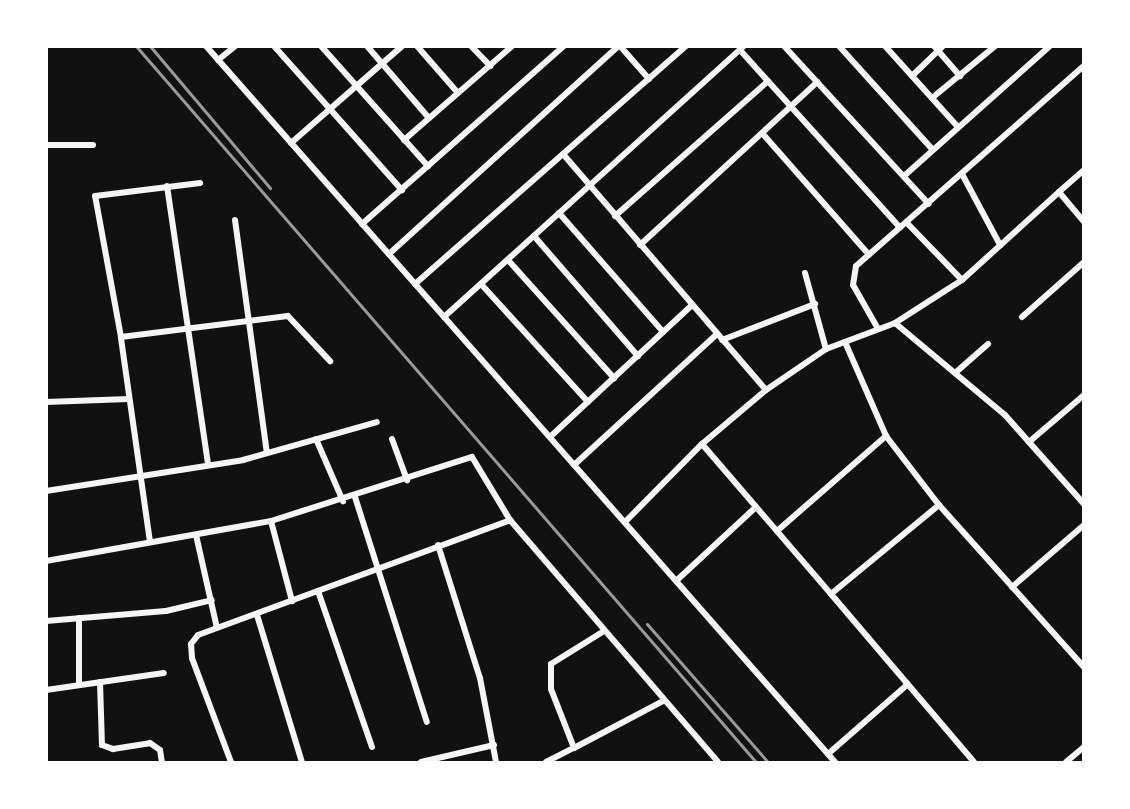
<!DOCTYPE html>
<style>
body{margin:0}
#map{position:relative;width:1130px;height:809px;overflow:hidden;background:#111;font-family:"Alegreya Sans",sans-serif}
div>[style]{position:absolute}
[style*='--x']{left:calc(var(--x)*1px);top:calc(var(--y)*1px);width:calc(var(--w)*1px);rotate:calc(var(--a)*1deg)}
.minor>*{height:6px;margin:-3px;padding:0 3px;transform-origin:3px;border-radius:3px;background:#f5f5f5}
.rail>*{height:3px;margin:-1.5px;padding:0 1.5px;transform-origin:1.5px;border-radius:1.5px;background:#9a9a9a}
span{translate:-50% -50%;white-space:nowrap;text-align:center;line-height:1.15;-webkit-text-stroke:4.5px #fff;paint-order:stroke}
.frame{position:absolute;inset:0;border:48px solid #fff;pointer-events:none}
</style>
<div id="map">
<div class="minor">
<i style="--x:206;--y:46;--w:953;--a:48.7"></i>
<i style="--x:274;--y:46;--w:193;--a:48.4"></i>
<i style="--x:321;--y:46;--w:161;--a:48.3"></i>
<i style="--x:367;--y:46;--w:95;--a:49.3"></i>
<i style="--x:417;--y:46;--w:62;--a:48.9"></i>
<i style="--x:471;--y:46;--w:28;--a:46"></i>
<i style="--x:620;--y:46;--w:44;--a:48.7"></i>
<i style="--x:784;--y:46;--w:214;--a:47.5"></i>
<i style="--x:839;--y:46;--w:139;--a:47.9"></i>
<i style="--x:885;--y:46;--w:108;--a:48"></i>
<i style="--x:934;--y:46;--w:40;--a:49"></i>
<i style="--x:740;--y:50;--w:239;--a:48"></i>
<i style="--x:218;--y:60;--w:22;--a:-39"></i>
<i style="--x:912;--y:76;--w:43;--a:-44.1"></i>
<i style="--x:932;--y:98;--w:82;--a:-39.5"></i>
<i style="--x:762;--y:133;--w:162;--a:48.7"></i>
<i style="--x:404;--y:140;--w:143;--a:-41"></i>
<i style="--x:291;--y:143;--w:147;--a:-41.1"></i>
<i style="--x:46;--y:145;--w:47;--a:0"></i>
<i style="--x:563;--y:154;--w:311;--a:49.3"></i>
<i style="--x:1084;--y:170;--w:33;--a:139"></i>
<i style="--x:1059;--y:192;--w:39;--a:50"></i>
<i style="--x:962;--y:174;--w:81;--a:61.8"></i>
<i style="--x:904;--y:176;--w:195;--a:-41.7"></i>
<i style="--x:167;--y:186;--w:282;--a:81.6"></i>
<i style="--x:559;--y:213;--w:158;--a:48.8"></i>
<i style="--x:615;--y:216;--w:204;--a:-41.4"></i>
<i style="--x:235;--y:220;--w:235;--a:82.2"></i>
<i style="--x:907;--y:223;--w:79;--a:46"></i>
<i style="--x:362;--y:224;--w:269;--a:-41.4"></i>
<i style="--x:534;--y:236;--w:159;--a:49.1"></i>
<i style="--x:640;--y:245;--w:241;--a:-42.6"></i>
<i style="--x:389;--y:254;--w:309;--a:-42.2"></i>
<i style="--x:508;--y:260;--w:159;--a:48.1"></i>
<i style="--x:805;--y:273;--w:79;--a:74.6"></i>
<i style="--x:415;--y:284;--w:361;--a:-41.3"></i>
<i style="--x:481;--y:284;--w:159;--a:47.8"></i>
<i style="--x:444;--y:317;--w:404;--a:-42.1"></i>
<i style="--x:1022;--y:317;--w:83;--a:-41.6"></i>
<i style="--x:895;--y:323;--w:80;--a:-32.7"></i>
<i style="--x:962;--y:280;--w:131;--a:-42.2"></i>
<i style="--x:877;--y:327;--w:48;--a:-119.7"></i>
<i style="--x:853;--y:285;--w:19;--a:-81"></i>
<i style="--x:856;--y:266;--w:303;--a:-41.3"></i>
<i style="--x:121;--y:337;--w:168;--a:-7.2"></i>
<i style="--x:288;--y:316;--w:62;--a:47"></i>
<i style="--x:722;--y:340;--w:100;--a:-21.2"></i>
<i style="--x:845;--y:342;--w:103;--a:66.4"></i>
<i style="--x:886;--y:436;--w:87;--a:52.5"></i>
<i style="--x:955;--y:373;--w:44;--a:-41.3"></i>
<i style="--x:46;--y:402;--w:83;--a:-2.1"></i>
<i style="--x:550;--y:437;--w:194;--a:-42.9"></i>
<i style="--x:316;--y:439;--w:68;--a:66.5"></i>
<i style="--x:392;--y:439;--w:44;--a:69.9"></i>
<i style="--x:1029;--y:442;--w:72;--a:-40.5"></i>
<i style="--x:702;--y:444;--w:198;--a:49.3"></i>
<i style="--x:574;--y:465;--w:194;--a:-42.5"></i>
<i style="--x:46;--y:491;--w:199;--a:-8.9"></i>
<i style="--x:243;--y:460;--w:139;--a:-15.8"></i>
<i style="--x:355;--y:497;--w:236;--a:72.3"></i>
<i style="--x:271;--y:521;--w:83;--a:75.3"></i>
<i style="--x:625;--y:522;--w:110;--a:-45.4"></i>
<i style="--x:702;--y:444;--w:84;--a:-40.2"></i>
<i style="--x:766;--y:390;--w:73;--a:-34.3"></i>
<i style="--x:826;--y:349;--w:74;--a:-20.6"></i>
<i style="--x:895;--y:323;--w:143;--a:39.9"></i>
<i style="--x:1005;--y:415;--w:119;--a:48.4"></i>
<i style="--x:777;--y:531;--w:145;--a:-41.1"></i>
<i style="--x:196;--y:535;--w:95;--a:77.3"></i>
<i style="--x:150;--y:542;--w:207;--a:-98.1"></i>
<i style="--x:121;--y:337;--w:143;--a:-100.4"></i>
<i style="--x:95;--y:196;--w:106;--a:-7.1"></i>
<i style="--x:438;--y:545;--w:139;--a:72.5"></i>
<i style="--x:480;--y:678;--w:86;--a:79.2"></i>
<i style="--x:46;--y:561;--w:229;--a:-10.1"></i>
<i style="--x:271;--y:521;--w:211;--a:-17.7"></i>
<i style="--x:472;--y:457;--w:74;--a:58.9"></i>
<i style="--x:510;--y:520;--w:319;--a:49.3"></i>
<i style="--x:676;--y:581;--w:109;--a:-42.8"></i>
<i style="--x:1012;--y:587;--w:95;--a:-40.7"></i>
<i style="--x:318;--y:591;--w:165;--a:70.9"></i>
<i style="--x:257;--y:615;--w:154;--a:73"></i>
<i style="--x:46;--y:621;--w:120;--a:-4.8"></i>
<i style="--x:166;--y:611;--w:47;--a:-13.4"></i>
<i style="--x:100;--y:682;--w:63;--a:88.2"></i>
<i style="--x:102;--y:745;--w:12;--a:20"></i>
<i style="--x:113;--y:749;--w:37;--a:-9"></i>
<i style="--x:150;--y:743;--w:12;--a:35"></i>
<i style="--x:160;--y:750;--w:12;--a:81"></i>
<i style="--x:79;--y:685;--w:67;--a:-90"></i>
<i style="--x:46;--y:690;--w:119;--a:-8.2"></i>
<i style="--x:574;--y:748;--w:101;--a:-27.8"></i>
<i style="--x:828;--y:754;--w:106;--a:-41.2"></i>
<i style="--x:231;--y:762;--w:111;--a:-110.6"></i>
<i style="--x:192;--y:658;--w:14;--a:-94"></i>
<i style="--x:191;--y:644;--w:11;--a:-52"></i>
<i style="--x:198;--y:635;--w:333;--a:-20.2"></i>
<i style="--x:421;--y:762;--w:75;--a:-13.1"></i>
<i style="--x:546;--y:762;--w:31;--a:-27"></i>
<i style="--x:574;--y:748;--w:63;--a:-111.3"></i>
<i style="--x:551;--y:689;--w:25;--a:-90"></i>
<i style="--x:551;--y:664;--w:62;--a:-31.9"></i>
<i style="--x:974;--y:762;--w:221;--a:-130.4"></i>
<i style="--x:831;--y:594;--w:140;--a:-39.5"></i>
<i style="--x:939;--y:505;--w:217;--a:48.2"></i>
<i style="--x:1066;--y:762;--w:23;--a:-40"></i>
</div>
<div class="rail">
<i style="--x:136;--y:46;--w:947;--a:49.11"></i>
<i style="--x:150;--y:46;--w:186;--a:49.8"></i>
<i style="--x:647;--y:624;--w:184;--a:48.8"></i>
</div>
<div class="frame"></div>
</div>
